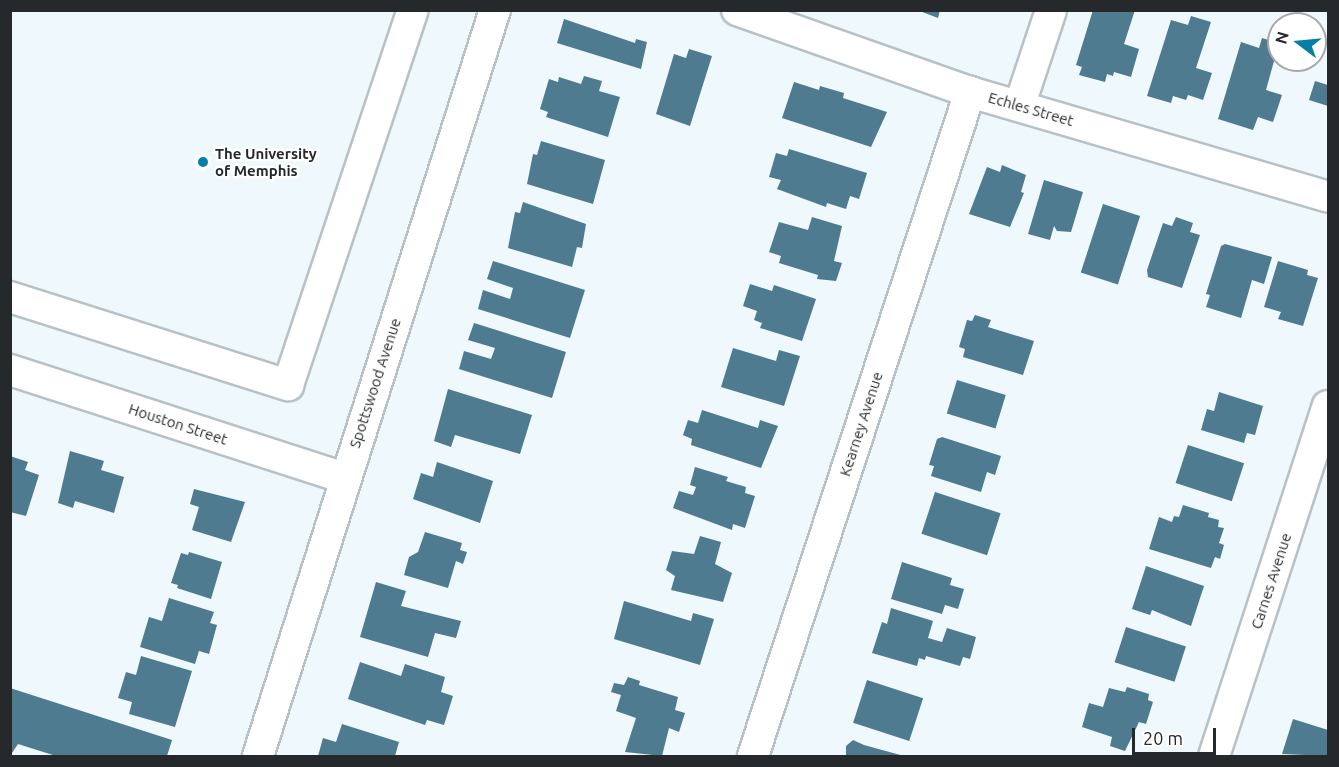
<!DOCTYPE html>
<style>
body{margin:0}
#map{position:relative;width:1339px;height:767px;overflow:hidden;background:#eef8fd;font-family:Ubuntu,sans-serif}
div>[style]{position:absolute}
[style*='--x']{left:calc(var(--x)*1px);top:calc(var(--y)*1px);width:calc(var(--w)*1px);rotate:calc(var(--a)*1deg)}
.building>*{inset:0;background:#4e7b8f;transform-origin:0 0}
.roads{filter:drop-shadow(2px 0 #b8c1c6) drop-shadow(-2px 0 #b8c1c6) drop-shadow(0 2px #b8c1c6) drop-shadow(0 -2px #b8c1c6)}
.minor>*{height:30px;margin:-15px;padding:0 15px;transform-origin:15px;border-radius:15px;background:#fff}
.dots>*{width:16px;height:16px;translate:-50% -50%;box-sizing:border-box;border:3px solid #fff;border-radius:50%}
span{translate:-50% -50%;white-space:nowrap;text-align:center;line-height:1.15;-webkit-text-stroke:4.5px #fff;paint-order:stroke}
.street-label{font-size:15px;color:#25292b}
.poi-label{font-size:15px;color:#25292b;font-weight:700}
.left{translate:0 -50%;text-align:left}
.frame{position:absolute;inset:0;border:12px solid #25292b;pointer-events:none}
.north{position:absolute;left:1267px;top:12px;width:60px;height:60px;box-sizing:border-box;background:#fff;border:2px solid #a8a9aa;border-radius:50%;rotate:286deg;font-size:16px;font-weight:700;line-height:24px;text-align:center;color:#25292b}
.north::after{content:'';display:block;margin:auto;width:21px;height:27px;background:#057fa5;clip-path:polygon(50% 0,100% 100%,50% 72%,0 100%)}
.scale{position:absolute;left:1132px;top:728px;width:84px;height:27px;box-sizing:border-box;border:3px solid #25292b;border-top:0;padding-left:8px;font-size:18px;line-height:21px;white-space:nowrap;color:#25292b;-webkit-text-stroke:4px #fff;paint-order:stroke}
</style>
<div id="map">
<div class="building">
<i style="clip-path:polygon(917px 10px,940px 10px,938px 18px)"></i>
<i style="clip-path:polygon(1093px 10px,1135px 10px,1124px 44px,1139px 49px,1131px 77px,1114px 72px,1113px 76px,1107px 74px,1105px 82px,1079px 75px,1082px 67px,1076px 65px)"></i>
<i style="clip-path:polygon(1191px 16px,1211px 22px,1196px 68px,1212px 73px,1203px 100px,1188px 95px,1186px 100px,1173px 96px,1171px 103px,1147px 96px,1171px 20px,1188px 25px)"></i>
<i style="clip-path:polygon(564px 19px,635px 43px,636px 39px,647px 42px,641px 69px,557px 43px)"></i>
<i style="clip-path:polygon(1262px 38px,1279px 43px,1266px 90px,1282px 95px,1273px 122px,1258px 117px,1253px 130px,1218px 119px,1241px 42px,1259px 48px)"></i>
<i style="clip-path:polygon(689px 49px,712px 56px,690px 126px,656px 114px,674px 54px,686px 58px)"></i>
<i style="clip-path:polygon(584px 76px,602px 81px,599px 91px,620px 97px,608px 137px,546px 117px,548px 112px,540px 109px,549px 79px,558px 82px,559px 77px,581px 84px)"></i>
<i style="clip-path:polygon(1315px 81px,1328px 85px,1328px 106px,1309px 100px)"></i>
<i style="clip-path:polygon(794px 82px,819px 90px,820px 86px,844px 93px,843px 98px,887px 112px,871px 147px,782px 118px)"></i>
<i style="clip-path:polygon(541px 141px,605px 160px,593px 204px,527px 184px,533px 154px,537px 155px)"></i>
<i style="clip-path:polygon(789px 149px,867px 173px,859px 199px,850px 196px,846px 209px,827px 203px,826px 207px,777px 189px,781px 180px,769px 177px,776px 153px,787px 156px)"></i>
<i style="clip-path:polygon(1002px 165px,1026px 175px,1021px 192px,1024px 193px,1010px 227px,969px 214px,987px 167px,1000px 172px)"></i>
<i style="clip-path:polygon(1044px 180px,1083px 192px,1071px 232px,1057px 231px,1054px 226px,1050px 240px,1028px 234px)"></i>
<i style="clip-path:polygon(523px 202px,586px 224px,582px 248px,577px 247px,572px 267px,508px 248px,515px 212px,520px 213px)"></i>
<i style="left:1103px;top:204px;width:39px;height:72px;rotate:18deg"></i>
<i style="clip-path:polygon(812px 217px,842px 226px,834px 261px,842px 263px,836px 281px,817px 279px,818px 275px,779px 263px,781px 256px,769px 252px,779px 222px,808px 230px)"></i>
<i style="clip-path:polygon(1176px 217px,1193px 223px,1190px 232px,1200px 235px,1182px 288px,1148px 277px,1147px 270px,1163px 223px,1172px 226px)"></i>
<i style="clip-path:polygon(1225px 244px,1272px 257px,1264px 284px,1252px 280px,1241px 318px,1206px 307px,1210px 295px,1206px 294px,1221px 246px)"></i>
<i style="clip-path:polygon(493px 261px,585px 290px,570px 338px,478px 309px,483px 290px,510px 299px,513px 288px,487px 279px)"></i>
<i style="clip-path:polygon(1278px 261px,1308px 270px,1307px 275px,1318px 278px,1303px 326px,1278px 319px,1281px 312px,1264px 307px)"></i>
<i style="clip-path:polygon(750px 284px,772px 291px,774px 285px,816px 299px,802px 341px,760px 328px,762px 323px,754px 320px,757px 311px,743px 306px)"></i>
<i style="clip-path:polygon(975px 315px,991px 320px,988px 327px,1034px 341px,1023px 375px,963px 357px,965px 349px,959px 347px,967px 320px,972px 321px)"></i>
<i style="clip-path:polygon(474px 323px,566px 352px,552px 398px,459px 369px,464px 351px,491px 359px,495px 348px,468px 340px)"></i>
<i style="clip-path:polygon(733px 348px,776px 361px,779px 350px,800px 356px,784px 406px,721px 387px)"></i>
<i style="left:957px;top:380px;width:51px;height:35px;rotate:17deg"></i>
<i style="clip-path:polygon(448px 389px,532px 415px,520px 454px,455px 435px,451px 447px,434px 441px)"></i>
<i style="clip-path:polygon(1219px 392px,1263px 406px,1255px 435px,1247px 433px,1244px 443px,1201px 430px,1207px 409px,1214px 411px)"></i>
<i style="clip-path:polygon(702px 410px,758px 428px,760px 420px,778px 426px,761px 468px,691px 445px,692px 439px,683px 435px,688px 420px,698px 423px)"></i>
<i style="clip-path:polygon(942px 437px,1001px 456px,995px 475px,987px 472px,981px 492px,931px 476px,934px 466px,929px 465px,937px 439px)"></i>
<i style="left:1188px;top:445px;width:59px;height:40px;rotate:18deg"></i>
<i style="clip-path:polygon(70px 451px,104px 461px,101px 470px,124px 477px,114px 513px,75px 501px,73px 508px,58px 503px)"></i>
<i style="clip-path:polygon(10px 456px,28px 462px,25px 470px,39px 475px,26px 516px,10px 512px)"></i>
<i style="clip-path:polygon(437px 462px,493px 481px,480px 523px,413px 499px,421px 473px,433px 477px)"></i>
<i style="clip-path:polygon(695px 467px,728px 477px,726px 481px,746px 487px,745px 493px,755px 496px,745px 528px,733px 524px,732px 530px,673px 508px,679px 491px,693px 495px,696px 487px,690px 485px)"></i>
<i style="clip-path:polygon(194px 489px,245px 502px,231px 542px,192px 530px,199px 507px,190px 504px)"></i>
<i style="left:935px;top:492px;width:69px;height:44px;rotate:18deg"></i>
<i style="clip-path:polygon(1183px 505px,1209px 513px,1208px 517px,1219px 520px,1218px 527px,1224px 528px,1219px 543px,1224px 545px,1220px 559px,1215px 557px,1211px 568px,1149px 549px,1159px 517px,1172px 522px,1174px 516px,1179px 517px)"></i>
<i style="clip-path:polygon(425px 532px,462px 543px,460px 550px,467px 552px,463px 564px,456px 561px,448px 588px,404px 575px,409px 557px,418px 552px)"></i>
<i style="clip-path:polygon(700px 536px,721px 542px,715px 564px,732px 573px,723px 602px,671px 590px,675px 576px,666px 570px,672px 551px,694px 554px)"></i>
<i style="clip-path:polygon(189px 552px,222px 562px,211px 599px,177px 588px,178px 585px,171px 583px,181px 553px,188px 555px)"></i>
<i style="clip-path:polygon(902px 562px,952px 578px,950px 585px,964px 589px,958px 609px,945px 605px,942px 614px,891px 599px)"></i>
<i style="clip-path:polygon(1146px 566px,1204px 586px,1191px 626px,1152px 610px,1150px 615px,1132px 609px)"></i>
<i style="clip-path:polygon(376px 582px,406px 591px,401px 606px,461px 621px,456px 638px,435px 633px,428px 657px,360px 637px)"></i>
<i style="clip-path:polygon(169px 598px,214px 612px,210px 623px,217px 625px,209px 654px,199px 651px,195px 664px,140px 647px,149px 617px,162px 621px)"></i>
<i style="clip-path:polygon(624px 601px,691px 621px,693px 613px,714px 619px,700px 665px,614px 639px)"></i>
<i style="clip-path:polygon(891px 608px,933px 621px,928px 638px,942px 642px,947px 628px,976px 637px,970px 659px,963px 657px,960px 666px,926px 656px,925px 660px,919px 658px,917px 666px,872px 653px,882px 622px,887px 624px)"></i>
<i style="left:1126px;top:627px;width:63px;height:37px;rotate:18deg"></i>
<i style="clip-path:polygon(141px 656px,192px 671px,175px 727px,129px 714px,132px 702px,118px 698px,126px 672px,136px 675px)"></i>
<i style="clip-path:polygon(360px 662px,401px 676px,405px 664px,445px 677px,441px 692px,453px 696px,444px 725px,427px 720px,425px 725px,348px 699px)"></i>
<i style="clip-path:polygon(628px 677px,640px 681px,639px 685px,678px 697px,675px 710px,685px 713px,679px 732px,669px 728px,662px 756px,625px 752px,636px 718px,616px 711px,621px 695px,611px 692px,614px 683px,624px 685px)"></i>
<i style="left:867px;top:680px;width:59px;height:45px;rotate:18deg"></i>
<i style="clip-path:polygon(1127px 687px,1149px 694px,1148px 700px,1153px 702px,1146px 724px,1139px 722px,1125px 751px,1110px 746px,1112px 737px,1082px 727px,1089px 703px,1103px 707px,1109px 688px,1125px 692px)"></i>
<i style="clip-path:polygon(10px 688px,172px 740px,167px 756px,56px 756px,18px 744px,10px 756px)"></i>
<i style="clip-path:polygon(1293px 719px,1328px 730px,1328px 756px,1282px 754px)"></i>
<i style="clip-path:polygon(342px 724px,399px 742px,395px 756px,318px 756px,323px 738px,336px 742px)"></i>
<i style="clip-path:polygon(853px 740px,864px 745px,904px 756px,846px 756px,846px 746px)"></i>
</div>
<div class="roads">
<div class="minor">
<i style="--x:737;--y:10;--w:247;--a:19.4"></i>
<i style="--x:970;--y:92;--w:373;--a:16.3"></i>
<i style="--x:1020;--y:104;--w:99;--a:-71.7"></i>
<i style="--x:10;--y:297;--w:292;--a:17.6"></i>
<i style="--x:288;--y:385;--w:395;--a:-71.6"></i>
<i style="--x:10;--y:370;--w:352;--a:17.9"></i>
<i style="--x:258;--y:756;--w:783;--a:-72.38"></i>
<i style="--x:753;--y:756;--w:699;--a:-71.9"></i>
<i style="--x:1214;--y:756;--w:368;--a:-72"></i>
</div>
</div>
<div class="dots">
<i style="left:203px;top:162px;background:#057fa5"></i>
</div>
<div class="street-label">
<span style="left:1031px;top:109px;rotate:16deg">Echles Street</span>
<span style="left:375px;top:383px;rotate:-72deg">Spottswood Avenue</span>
<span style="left:178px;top:424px;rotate:18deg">Houston Street</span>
<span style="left:861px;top:424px;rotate:-72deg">Kearney Avenue</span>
<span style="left:1271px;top:581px;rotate:-72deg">Carnes Avenue</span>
</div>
<div class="poi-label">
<span class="left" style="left:215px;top:162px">The University<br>of Memphis</span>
</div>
<div class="frame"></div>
<div class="north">N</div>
<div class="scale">20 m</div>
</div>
